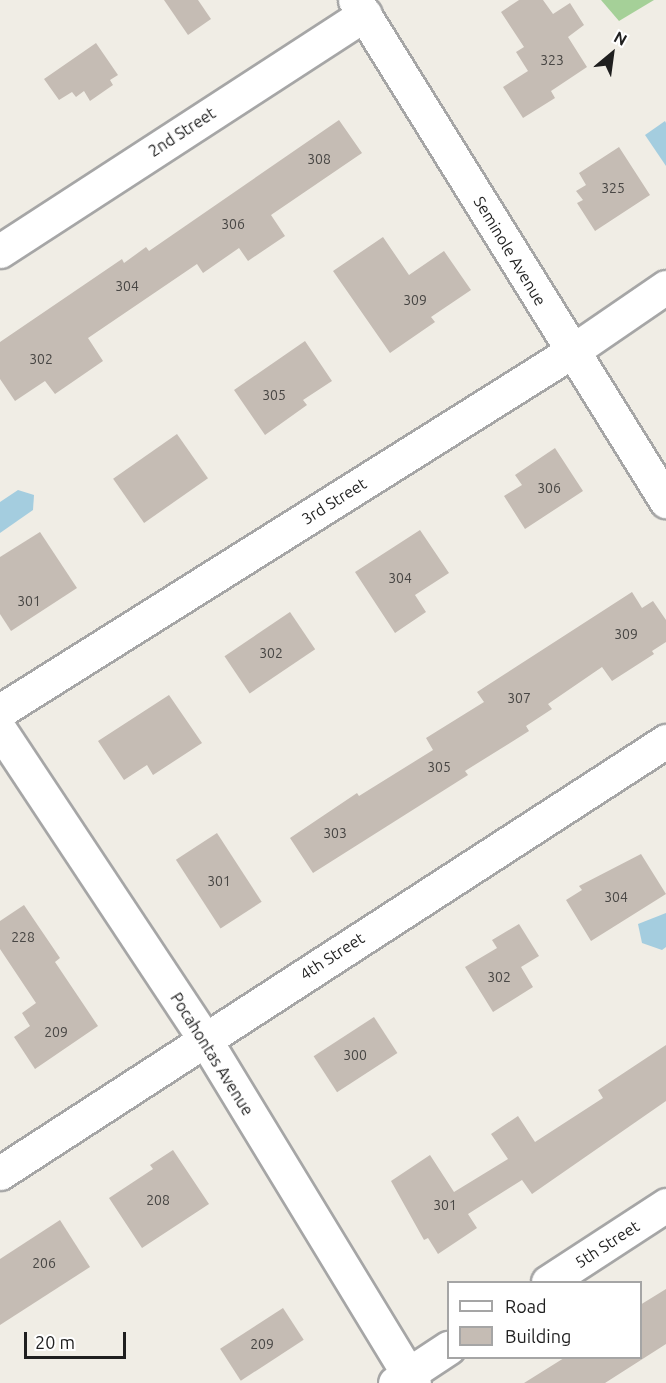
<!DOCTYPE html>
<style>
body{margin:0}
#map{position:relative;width:666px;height:1383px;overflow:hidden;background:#f0ede5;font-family:Ubuntu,sans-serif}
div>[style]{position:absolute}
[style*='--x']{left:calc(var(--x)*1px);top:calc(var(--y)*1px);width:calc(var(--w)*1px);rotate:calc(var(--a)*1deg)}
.forest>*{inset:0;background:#a5d098}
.water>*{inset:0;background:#a4cddf}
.building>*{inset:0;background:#c5bcb4;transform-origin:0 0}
.roads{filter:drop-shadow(2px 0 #a6a6a6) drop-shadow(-2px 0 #a6a6a6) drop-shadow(0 2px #a6a6a6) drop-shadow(0 -2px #a6a6a6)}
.minor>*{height:33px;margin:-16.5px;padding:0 16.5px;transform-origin:16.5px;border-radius:16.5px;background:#fff}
span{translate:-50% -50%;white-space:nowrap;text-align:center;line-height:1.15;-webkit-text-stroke:6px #fff;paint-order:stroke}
.number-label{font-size:14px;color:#484644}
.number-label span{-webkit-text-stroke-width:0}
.street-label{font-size:16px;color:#1f1f1f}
.legend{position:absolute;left:447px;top:1281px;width:195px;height:78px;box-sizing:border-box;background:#fff;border:2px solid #a5a5a5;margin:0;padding:8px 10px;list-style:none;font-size:18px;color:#1f1f1f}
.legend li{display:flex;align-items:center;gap:12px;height:30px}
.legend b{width:30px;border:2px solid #a5a5a5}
.north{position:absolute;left:582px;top:24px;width:60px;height:60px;-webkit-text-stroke:4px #fff;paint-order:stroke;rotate:29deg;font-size:16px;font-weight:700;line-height:24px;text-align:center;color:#1f1f1f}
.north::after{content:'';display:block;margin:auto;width:21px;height:27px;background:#1f1f1f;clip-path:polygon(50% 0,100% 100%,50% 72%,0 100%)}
.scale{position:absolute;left:24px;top:1332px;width:102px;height:27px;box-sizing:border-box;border:3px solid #1f1f1f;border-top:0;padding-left:8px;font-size:18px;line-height:21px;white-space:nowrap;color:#1f1f1f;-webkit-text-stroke:4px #fff;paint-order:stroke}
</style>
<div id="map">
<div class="forest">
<i style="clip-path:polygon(601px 0,654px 0,619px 21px)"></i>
</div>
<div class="water">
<i style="clip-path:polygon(665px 121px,666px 123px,666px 166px,645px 135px)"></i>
<i style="clip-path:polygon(18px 490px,34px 495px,33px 510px,0 533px,0 502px)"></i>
<i style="clip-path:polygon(666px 913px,666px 947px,662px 950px,642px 943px,638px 924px)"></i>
</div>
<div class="building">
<i style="clip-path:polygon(164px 0,198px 0,211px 19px,188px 35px)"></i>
<i style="clip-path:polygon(519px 0,543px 0,553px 14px,570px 3px,584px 25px,568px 37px,587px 67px,551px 91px,555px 98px,523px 118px,503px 87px,528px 71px,516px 52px,524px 47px,501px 12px)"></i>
<i style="clip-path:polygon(96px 43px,118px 75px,110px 80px,113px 85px,90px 101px,84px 91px,76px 97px,72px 92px,59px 100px,44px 79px)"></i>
<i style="clip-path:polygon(339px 120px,362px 153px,271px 215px,285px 236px,248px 261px,239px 248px,203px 273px,197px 264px,88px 338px,103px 361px,55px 394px,45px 381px,15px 401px,0 379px,0 342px,122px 259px,124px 263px,146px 247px,149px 251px)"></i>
<i style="clip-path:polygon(619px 147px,650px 195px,595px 231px,577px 203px,583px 200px,576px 191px,586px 185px,579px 173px)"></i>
<i style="clip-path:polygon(383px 237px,409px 275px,444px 251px,471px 290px,431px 317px,435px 322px,390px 353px,333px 271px)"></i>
<i style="clip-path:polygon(305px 341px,332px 381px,303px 400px,307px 405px,265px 435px,234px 390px)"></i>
<i style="left:177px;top:434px;width:54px;height:78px;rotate:55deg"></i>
<i style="clip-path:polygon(555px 448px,583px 491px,525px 529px,504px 496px,522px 485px,515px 475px)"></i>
<i style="clip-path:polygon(420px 530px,449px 573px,415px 595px,426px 612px,395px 633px,355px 572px)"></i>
<i style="clip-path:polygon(40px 532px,77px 588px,11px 631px,0 614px,0 557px)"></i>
<i style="clip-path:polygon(632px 592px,642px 608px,653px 601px,666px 620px,666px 642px,652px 651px,654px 654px,612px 681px,602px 667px,548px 704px,552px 709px,526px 726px,529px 731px,465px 771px,468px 775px,313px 873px,290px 838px,357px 793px,359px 796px,433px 750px,426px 738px,484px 702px,477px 692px)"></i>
<i style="left:290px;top:612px;width:45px;height:79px;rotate:56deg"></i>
<i style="clip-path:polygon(169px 695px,202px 743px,153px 775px,147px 765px,124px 780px,98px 741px)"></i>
<i style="left:217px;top:833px;width:82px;height:49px;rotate:57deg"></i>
<i style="clip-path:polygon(641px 854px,666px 894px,591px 941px,566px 900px,582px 890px,579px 886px)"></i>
<i style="clip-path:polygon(24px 905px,60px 958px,55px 962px,98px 1026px,35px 1069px,14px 1037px,30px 1026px,22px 1013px,36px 1003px,0 949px,0 921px)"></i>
<i style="clip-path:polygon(519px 924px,539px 956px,521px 967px,533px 987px,493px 1012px,465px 967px,497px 948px,492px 940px)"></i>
<i style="left:374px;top:1017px;width:43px;height:72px;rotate:57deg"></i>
<i style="clip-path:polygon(666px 1045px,666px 1101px,532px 1194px,522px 1180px,468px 1214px,477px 1228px,438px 1254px,428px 1238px,424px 1240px,391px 1181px,430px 1155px,454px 1192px,508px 1159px,491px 1134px,518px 1116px,535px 1142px,603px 1098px,598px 1090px)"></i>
<i style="clip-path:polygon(173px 1150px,209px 1204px,142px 1248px,109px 1198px,153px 1169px,150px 1165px)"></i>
<i style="clip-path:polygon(60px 1220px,90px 1267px,0 1325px,0 1259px)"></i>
<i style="clip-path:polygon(666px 1289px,666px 1344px,605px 1383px,524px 1383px,564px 1358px,640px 1358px,640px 1305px)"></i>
<i style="left:283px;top:1308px;width:38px;height:75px;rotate:57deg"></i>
</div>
<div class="roads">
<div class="minor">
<i style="--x:355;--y:0;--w:590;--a:58.17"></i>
<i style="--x:0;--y:251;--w:435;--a:-33"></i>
<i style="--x:0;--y:711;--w:674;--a:-32.16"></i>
<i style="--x:571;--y:352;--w:115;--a:-34.4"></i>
<i style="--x:0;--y:730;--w:369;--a:56.5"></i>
<i style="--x:204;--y:1038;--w:404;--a:58.7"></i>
<i style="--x:0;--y:1173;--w:794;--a:-32.97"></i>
<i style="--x:548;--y:1282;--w:141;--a:-33.1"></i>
<i style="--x:395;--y:1383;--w:64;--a:-33.4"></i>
</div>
</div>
<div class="number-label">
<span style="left:552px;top:60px">323</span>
<span style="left:319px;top:159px">308</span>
<span style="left:613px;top:188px">325</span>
<span style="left:233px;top:224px">306</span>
<span style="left:127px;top:286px">304</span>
<span style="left:415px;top:300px">309</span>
<span style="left:41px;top:359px">302</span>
<span style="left:274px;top:395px">305</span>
<span style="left:549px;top:488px">306</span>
<span style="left:400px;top:578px">304</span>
<span style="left:29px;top:601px">301</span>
<span style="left:626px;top:634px">309</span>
<span style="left:271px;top:653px">302</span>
<span style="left:519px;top:698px">307</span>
<span style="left:439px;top:767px">305</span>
<span style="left:335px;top:833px">303</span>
<span style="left:219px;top:881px">301</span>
<span style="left:616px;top:897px">304</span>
<span style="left:23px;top:937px">228</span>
<span style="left:499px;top:977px">302</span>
<span style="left:56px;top:1032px">209</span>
<span style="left:355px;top:1055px">300</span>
<span style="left:158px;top:1200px">208</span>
<span style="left:445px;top:1205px">301</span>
<span style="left:44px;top:1263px">206</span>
<span style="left:262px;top:1344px">209</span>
</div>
<div class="street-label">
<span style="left:182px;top:132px;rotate:-33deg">2nd Street</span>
<span style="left:510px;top:251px;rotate:59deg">Seminole Avenue</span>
<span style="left:334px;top:501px;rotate:-32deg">3rd Street</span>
<span style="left:332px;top:956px;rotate:-33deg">4th Street</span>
<span style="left:212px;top:1054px;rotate:58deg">Pocahontas Avenue</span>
<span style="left:607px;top:1244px;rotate:-33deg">5th Street</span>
</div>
<ul class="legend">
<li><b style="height:8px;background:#fff"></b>Road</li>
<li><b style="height:16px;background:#c5bcb4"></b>Building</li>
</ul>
<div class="north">N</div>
<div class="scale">20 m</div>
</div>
